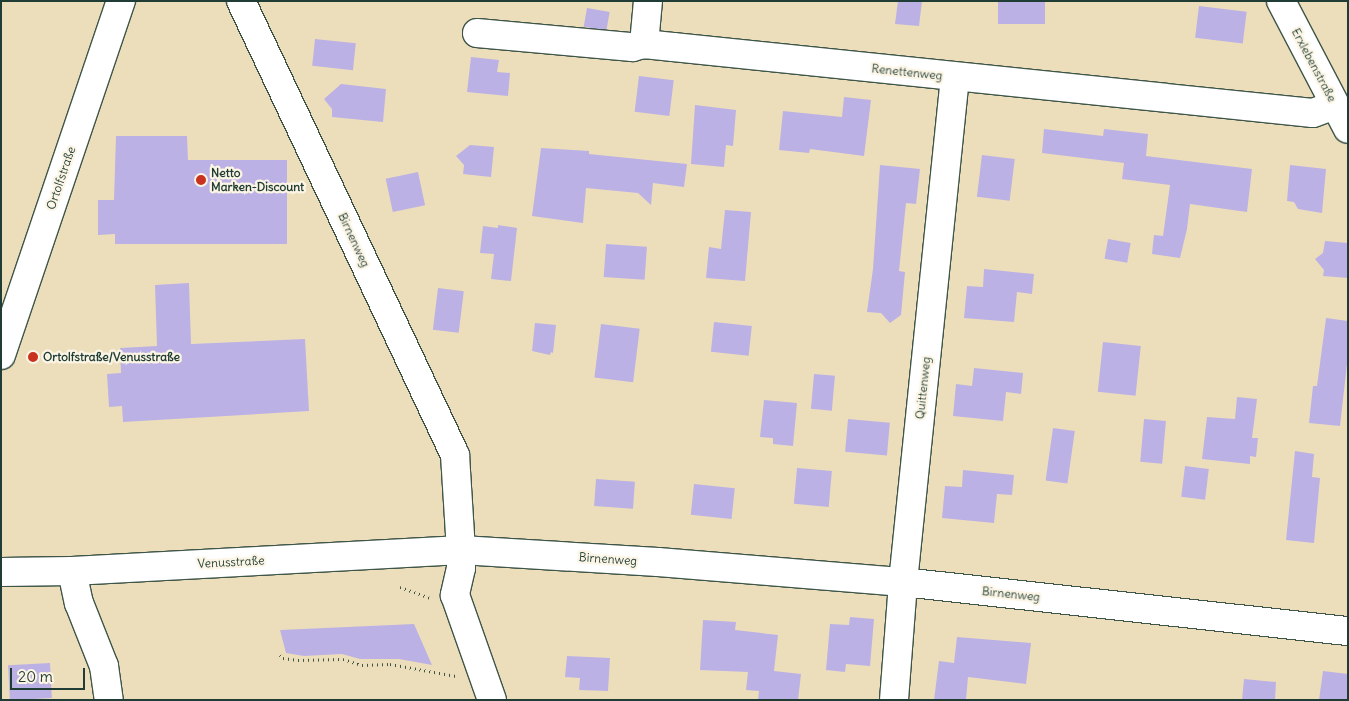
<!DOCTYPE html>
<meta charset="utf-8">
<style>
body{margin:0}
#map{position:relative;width:1349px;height:701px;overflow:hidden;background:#eddebb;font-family:Delius,sans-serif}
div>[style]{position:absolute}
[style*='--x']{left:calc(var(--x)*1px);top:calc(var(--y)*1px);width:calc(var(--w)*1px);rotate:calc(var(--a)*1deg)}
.building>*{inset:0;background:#bcb1e5;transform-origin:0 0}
.path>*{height:3px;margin-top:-1.5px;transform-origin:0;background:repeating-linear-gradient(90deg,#3e5548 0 1px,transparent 0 5px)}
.roads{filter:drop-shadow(1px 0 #3e5548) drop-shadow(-1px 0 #3e5548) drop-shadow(0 1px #3e5548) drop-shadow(0 -1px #3e5548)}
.minor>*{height:28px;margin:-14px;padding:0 14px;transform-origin:14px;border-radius:14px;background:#fff}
.dots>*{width:14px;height:14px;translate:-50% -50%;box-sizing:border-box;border:2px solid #fcf5e5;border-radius:50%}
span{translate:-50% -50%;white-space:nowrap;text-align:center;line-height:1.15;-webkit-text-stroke:4.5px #fcf5e5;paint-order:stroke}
.street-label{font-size:12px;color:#1f3d34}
.poi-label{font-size:12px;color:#1f3d34;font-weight:700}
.left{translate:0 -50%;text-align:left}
.frame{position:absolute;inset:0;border:2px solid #1f3d34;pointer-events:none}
.scale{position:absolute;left:10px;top:668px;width:75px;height:22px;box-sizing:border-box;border:2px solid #1f3d34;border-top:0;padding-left:6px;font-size:15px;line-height:18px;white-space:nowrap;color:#1f3d34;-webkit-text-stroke:4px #fcf5e5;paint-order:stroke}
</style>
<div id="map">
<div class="building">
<i style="clip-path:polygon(898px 1px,922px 1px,919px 26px,895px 24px)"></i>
<i style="left:998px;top:1px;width:47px;height:23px"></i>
<i style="left:1199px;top:6px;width:48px;height:32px;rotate:7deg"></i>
<i style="left:587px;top:8px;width:23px;height:19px;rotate:10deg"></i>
<i style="left:315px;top:39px;width:41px;height:27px;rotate:6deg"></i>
<i style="clip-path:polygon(471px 57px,499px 60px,497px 72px,510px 73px,508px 96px,467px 92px)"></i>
<i style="left:639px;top:76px;width:35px;height:36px;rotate:7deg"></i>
<i style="clip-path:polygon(341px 84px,386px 89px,383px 122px,332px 117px,332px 109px,324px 99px)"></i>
<i style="clip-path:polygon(844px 97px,871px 100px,864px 156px,810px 149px,809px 153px,779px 150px,783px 111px,842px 117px)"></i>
<i style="clip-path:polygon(695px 105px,736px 110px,733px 146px,726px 145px,724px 167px,691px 164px)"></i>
<i style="clip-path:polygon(1044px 129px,1103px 136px,1104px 129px,1148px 134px,1146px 156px,1252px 169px,1247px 212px,1190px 204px,1187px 229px,1180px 258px,1152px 254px,1154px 235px,1163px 236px,1170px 185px,1122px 179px,1124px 163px,1042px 153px)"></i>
<i style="clip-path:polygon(116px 136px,187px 136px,188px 160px,287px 160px,287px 244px,115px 244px,115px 234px,98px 235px,98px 200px,114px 200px)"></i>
<i style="clip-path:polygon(470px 145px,494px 147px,491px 177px,463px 174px,464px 165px,456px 156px)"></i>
<i style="clip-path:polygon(541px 148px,589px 151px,589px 154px,687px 164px,684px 187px,653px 183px,651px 205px,638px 193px,586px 188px,583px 223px,532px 216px)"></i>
<i style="left:982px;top:155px;width:33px;height:42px;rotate:7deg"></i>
<i style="clip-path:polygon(880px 165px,920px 169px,916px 204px,906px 203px,899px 271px,905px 272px,901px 315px,890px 323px,881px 313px,867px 312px,873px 269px)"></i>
<i style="clip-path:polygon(1290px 165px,1326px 169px,1322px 213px,1298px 209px,1294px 202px,1287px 201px)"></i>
<i style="left:418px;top:172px;width:34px;height:33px;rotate:78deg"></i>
<i style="clip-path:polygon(725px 210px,751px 212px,745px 281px,706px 278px,709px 247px,721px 249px)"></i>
<i style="clip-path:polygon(498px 225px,517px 228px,511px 281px,491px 279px,494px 254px,480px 253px,483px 226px,498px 228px)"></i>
<i style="left:1108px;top:239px;width:23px;height:20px;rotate:10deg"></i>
<i style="clip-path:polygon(1325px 241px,1348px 243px,1348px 278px,1323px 276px,1324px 270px,1315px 259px,1323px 253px)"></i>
<i style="left:606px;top:244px;width:41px;height:33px;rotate:4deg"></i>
<i style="clip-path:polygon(984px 269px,1034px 274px,1032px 294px,1017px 292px,1014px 322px,964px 318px,967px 286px,983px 287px)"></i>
<i style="clip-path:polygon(189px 283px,191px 344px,305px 339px,309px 411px,123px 422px,122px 406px,109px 407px,107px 374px,121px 373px,120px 348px,157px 346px,155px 285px)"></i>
<i style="left:438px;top:288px;width:26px;height:42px;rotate:7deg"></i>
<i style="clip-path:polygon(1326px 318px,1348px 321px,1348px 355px,1340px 426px,1309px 423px,1313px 386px,1317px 386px)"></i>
<i style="left:714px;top:322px;width:38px;height:30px;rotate:6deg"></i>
<i style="clip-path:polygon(535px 323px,556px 325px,553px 353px,551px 352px,550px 355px,532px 351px)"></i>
<i style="left:601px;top:324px;width:39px;height:54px;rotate:7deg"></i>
<i style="left:1103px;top:342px;width:38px;height:50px;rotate:6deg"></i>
<i style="clip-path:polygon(974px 368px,1023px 373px,1021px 394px,1006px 392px,1003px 421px,953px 416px,956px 384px,972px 386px)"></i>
<i style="left:814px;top:374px;width:21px;height:35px;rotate:5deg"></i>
<i style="clip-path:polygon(1237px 397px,1257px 399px,1252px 438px,1258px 438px,1256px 457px,1250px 456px,1250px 464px,1202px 459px,1207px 417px,1235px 419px)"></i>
<i style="clip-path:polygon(764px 400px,797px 403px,793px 446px,773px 444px,773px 438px,760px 437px)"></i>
<i style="left:848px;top:419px;width:42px;height:33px;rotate:5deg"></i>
<i style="left:1144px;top:419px;width:22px;height:43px;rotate:5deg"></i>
<i style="left:1053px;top:428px;width:22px;height:53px;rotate:8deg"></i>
<i style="clip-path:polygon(1295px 451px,1314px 454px,1312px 477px,1320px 478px,1314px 543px,1286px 540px)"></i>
<i style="left:1185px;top:466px;width:24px;height:31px;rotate:7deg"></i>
<i style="left:797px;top:468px;width:35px;height:36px;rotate:5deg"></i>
<i style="clip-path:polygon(963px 470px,1014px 475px,1012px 495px,997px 494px,994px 523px,942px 518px,945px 486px,962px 487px)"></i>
<i style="left:596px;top:479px;width:39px;height:27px;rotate:4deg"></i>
<i style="left:694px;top:484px;width:41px;height:31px;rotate:6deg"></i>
<i style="clip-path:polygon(850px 617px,874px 619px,870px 666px,846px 664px,845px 672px,826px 670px,830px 624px,849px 625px)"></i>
<i style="clip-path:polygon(703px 620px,736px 622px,735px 630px,778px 635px,774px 671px,801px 674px,798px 700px,758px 700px,759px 691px,746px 690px,748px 672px,700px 670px)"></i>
<i style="clip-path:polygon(414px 624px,432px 665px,399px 659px,360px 659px,342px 654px,304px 656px,286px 653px,280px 630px)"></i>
<i style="clip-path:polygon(957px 637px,1031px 643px,1026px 684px,968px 677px,966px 700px,934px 700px,939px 661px,954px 663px)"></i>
<i style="clip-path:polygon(567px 656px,610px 658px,608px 691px,579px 690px,580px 678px,565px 677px)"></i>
<i style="left:50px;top:663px;width:35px;height:42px;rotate:87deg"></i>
<i style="clip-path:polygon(1323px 671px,1348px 674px,1348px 700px,1319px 700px)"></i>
<i style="clip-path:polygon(1244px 679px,1276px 682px,1275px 700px,1242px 700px)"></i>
</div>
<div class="path">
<i style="--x:400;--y:587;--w:32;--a:20"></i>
<i style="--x:280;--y:655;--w:4;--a:45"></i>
<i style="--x:283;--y:658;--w:15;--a:8"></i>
<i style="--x:298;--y:660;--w:45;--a:-1.3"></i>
<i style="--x:343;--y:659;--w:20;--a:18"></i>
<i style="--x:362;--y:665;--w:28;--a:-2"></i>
<i style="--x:390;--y:664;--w:67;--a:10.3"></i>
</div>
<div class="roads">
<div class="minor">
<i style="--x:241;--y:1;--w:502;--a:64.76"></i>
<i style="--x:455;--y:455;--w:95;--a:86.4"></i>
<i style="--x:461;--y:550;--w:18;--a:90"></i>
<i style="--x:461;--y:568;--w:28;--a:103"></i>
<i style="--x:455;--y:595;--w:111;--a:70.6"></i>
<i style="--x:1281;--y:1;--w:144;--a:62.4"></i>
<i style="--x:477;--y:33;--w:156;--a:5.2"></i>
<i style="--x:632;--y:47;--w:12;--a:-14"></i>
<i style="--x:644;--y:44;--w:29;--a:6"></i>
<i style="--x:673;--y:47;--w:643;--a:5.89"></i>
<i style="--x:1313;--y:113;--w:23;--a:-20"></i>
<i style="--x:644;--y:44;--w:43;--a:-84.7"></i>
<i style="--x:1;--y:355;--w:374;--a:-71.3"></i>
<i style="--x:72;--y:571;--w:33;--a:78"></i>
<i style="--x:79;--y:603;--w:68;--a:68.4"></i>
<i style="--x:104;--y:666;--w:34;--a:82"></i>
<i style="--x:1;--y:572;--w:71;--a:-0.8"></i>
<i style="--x:72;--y:571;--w:390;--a:-3.1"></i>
<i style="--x:461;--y:550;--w:197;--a:3.5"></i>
<i style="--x:658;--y:562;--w:246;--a:4.7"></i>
<i style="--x:903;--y:582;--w:448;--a:6.3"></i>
<i style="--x:894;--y:700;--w:118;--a:-85.6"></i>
<i style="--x:903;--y:582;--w:508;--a:-84.12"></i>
</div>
</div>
<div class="dots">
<i style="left:201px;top:180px;background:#c8321e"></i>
<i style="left:33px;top:357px;background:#c8321e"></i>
</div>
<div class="street-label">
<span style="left:1314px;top:65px;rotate:62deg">Erxlebenstraße</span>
<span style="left:907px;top:72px;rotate:6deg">Renettenweg</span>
<span style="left:61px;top:178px;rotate:-71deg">Ortolfstraße</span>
<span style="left:354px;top:240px;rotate:65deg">Birnenweg</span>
<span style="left:923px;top:388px;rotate:-84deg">Quittenweg</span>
<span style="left:608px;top:559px;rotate:4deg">Birnenweg</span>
<span style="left:231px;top:562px;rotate:-3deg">Venusstraße</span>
<span style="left:1011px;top:594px;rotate:6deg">Birnenweg</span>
</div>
<div class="poi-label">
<span class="left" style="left:211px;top:180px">Netto<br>Marken-Discount</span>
<span class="left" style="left:43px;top:357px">Ortolfstraße/Venusstraße</span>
</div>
<div class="frame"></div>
<div class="scale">20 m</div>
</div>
